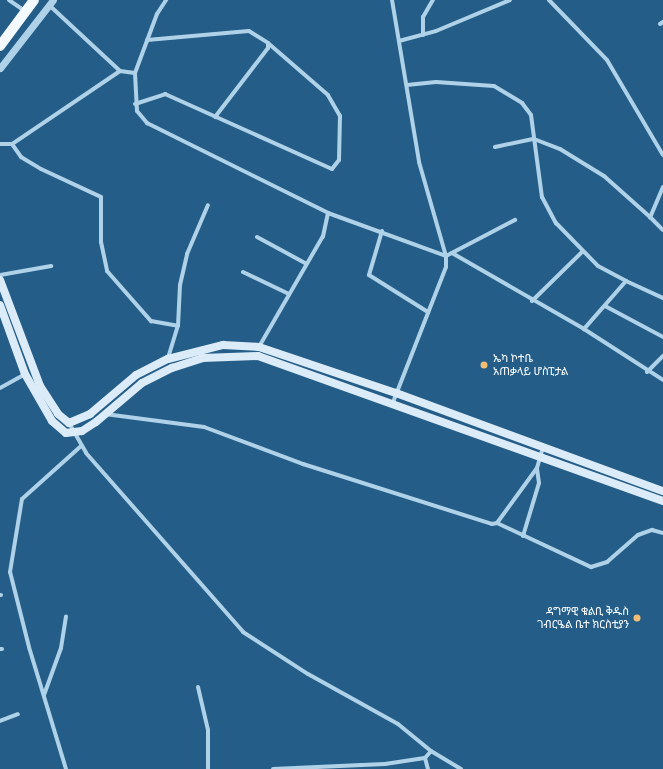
<!DOCTYPE html>
<meta charset="utf-8">
<style>
body{margin:0}
#map{position:relative;width:663px;height:769px;overflow:hidden;background:#245e88;font-family:Ubuntu,"Noto Sans Ethiopic",sans-serif}
div>[style]{position:absolute}
[style*='--x']{left:calc(var(--x)*1px);top:calc(var(--y)*1px);width:calc(var(--w)*1px);rotate:calc(var(--a)*1deg)}
.minor>*{height:4px;margin:-2px;padding:0 2px;transform-origin:2px;border-radius:2px;background:#b0d2e9}
.tertiary>*{height:7px;margin:-3.5px;padding:0 3.5px;transform-origin:3.5px;border-radius:3.5px;background:#b0d2e9}
.secondary>*{height:8px;margin:-4px;padding:0 4px;transform-origin:4px;border-radius:4px;background:#dbebf8}
.primary>*{height:10px;margin:-5px;padding:0 5px;transform-origin:5px;border-radius:5px;background:#f4f9fe}
.dots>*{width:11px;height:11px;translate:-50% -50%;box-sizing:border-box;border:2px solid #245e88;border-radius:50%}
span{translate:-50% -50%;white-space:nowrap;text-align:center;line-height:1.15;-webkit-text-stroke:3px #245e88;paint-order:stroke}
.poi-label{font-size:11px;color:#fff}
.left{translate:0 -50%;text-align:left}
.right{translate:-100% -50%;text-align:right}
</style>
<div id="map">
<div class="minor">
<i style="--x:9;--y:0;--w:19;--a:35"></i>
<i style="--x:392;--y:0;--w:164;--a:80.5"></i>
<i style="--x:419;--y:162;--w:98;--a:74"></i>
<i style="--x:446;--y:256;--w:11;--a:90"></i>
<i style="--x:446;--y:267;--w:145;--a:111.4"></i>
<i style="--x:549;--y:0;--w:83;--a:46"></i>
<i style="--x:607;--y:60;--w:110;--a:59.5"></i>
<i style="--x:49;--y:5;--w:97;--a:42.9"></i>
<i style="--x:120;--y:71;--w:15;--a:8"></i>
<i style="--x:135;--y:73;--w:38;--a:87"></i>
<i style="--x:137;--y:111;--w:16;--a:50"></i>
<i style="--x:147;--y:123;--w:202;--a:26.4"></i>
<i style="--x:328;--y:213;--w:24;--a:102"></i>
<i style="--x:323;--y:236;--w:128;--a:120"></i>
<i style="--x:660;--y:24;--w:4;--a:-34"></i>
<i style="--x:423;--y:35;--w:18;--a:-90"></i>
<i style="--x:423;--y:17;--w:20;--a:-60"></i>
<i style="--x:147;--y:40;--w:102;--a:-5"></i>
<i style="--x:249;--y:31;--w:22;--a:32"></i>
<i style="--x:268;--y:43;--w:5;--a:90"></i>
<i style="--x:268;--y:48;--w:87;--a:127.5"></i>
<i style="--x:399;--y:41;--w:38;--a:-15"></i>
<i style="--x:436;--y:31;--w:80;--a:-22.7"></i>
<i style="--x:120;--y:71;--w:130;--a:145.9"></i>
<i style="--x:12;--y:144;--w:16;--a:55"></i>
<i style="--x:21;--y:157;--w:23;--a:31"></i>
<i style="--x:41;--y:169;--w:66;--a:25"></i>
<i style="--x:101;--y:197;--w:45;--a:90"></i>
<i style="--x:101;--y:242;--w:30;--a:78"></i>
<i style="--x:107;--y:271;--w:67;--a:48.7"></i>
<i style="--x:151;--y:321;--w:27;--a:10"></i>
<i style="--x:135;--y:73;--w:63;--a:-69.6"></i>
<i style="--x:157;--y:14;--w:17;--a:-57"></i>
<i style="--x:407;--y:85;--w:29;--a:-6"></i>
<i style="--x:436;--y:82;--w:58;--a:3.9"></i>
<i style="--x:494;--y:86;--w:33;--a:31"></i>
<i style="--x:522;--y:103;--w:15;--a:53"></i>
<i style="--x:531;--y:115;--w:83;--a:82.4"></i>
<i style="--x:542;--y:197;--w:30;--a:62"></i>
<i style="--x:556;--y:223;--w:60;--a:45.7"></i>
<i style="--x:598;--y:266;--w:32;--a:28"></i>
<i style="--x:626;--y:281;--w:64;--a:131.2"></i>
<i style="--x:584;--y:329;--w:94;--a:32.8"></i>
<i style="--x:135;--y:104;--w:32;--a:-18"></i>
<i style="--x:165;--y:94;--w:183;--a:24.2"></i>
<i style="--x:332;--y:169;--w:11;--a:-52"></i>
<i style="--x:339;--y:160;--w:44;--a:-88.7"></i>
<i style="--x:340;--y:116;--w:24;--a:-120"></i>
<i style="--x:328;--y:95;--w:79;--a:-139.1"></i>
<i style="--x:0;--y:144;--w:12;--a:0"></i>
<i style="--x:495;--y:147;--w:40;--a:-12"></i>
<i style="--x:534;--y:139;--w:28;--a:21"></i>
<i style="--x:560;--y:149;--w:52;--a:31.5"></i>
<i style="--x:604;--y:176;--w:62;--a:41.7"></i>
<i style="--x:663;--y:187;--w:33;--a:113"></i>
<i style="--x:650;--y:217;--w:18;--a:45"></i>
<i style="--x:328;--y:213;--w:126;--a:20"></i>
<i style="--x:446;--y:256;--w:78;--a:-27.6"></i>
<i style="--x:382;--y:231;--w:46;--a:106.5"></i>
<i style="--x:369;--y:275;--w:70;--a:32.1"></i>
<i style="--x:257;--y:237;--w:55;--a:28.4"></i>
<i style="--x:452;--y:253;--w:152;--a:29.9"></i>
<i style="--x:243;--y:272;--w:51;--a:25.6"></i>
<i style="--x:0;--y:275;--w:52;--a:-10"></i>
<i style="--x:626;--y:281;--w:41;--a:24.7"></i>
<i style="--x:532;--y:301;--w:70;--a:-44.4"></i>
<i style="--x:605;--y:306;--w:66;--a:28.1"></i>
<i style="--x:168;--y:358;--w:34;--a:-73"></i>
<i style="--x:178;--y:326;--w:41;--a:-87.2"></i>
<i style="--x:180;--y:285;--w:32;--a:-77"></i>
<i style="--x:187;--y:254;--w:53;--a:-66.8"></i>
<i style="--x:647;--y:372;--w:23;--a:-45"></i>
<i style="--x:0;--y:388;--w:29;--a:-29"></i>
<i style="--x:105;--y:414;--w:100;--a:7.5"></i>
<i style="--x:204;--y:427;--w:106;--a:20.5"></i>
<i style="--x:303;--y:464;--w:198;--a:17.6"></i>
<i style="--x:492;--y:524;--w:5;--a:-11"></i>
<i style="--x:497;--y:523;--w:68;--a:-54"></i>
<i style="--x:537;--y:468;--w:22;--a:-74"></i>
<i style="--x:69;--y:423;--w:34;--a:60"></i>
<i style="--x:86;--y:453;--w:238;--a:48.7"></i>
<i style="--x:243;--y:632;--w:77;--a:32.9"></i>
<i style="--x:308;--y:674;--w:103;--a:29.1"></i>
<i style="--x:398;--y:724;--w:43;--a:39.3"></i>
<i style="--x:431;--y:751;--w:35;--a:31"></i>
<i style="--x:497;--y:523;--w:104;--a:25.1"></i>
<i style="--x:591;--y:567;--w:17;--a:-17"></i>
<i style="--x:607;--y:562;--w:41;--a:-41.1"></i>
<i style="--x:638;--y:535;--w:15;--a:-20"></i>
<i style="--x:652;--y:530;--w:11;--a:15"></i>
<i style="--x:523;--y:536;--w:55;--a:-73.2"></i>
<i style="--x:539;--y:483;--w:15;--a:-98"></i>
<i style="--x:0;--y:595;--w:1;--a:0"></i>
<i style="--x:0;--y:649;--w:2;--a:0"></i>
<i style="--x:198;--y:687;--w:44;--a:76.9"></i>
<i style="--x:208;--y:730;--w:39;--a:90"></i>
<i style="--x:44;--y:695;--w:50;--a:-70.1"></i>
<i style="--x:61;--y:648;--w:32;--a:-81"></i>
<i style="--x:0;--y:721;--w:19;--a:-21"></i>
<i style="--x:425;--y:758;--w:11;--a:75"></i>
<i style="--x:66;--y:769;--w:127;--a:-106.9"></i>
<i style="--x:29;--y:647;--w:77;--a:-104.2"></i>
<i style="--x:10;--y:572;--w:74;--a:-80.7"></i>
<i style="--x:22;--y:499;--w:79;--a:-41.9"></i>
<i style="--x:273;--y:769;--w:112;--a:-2.6"></i>
<i style="--x:385;--y:764;--w:40;--a:-8.5"></i>
<i style="--x:425;--y:758;--w:9;--a:-49"></i>
</div>
<div class="tertiary">
<i style="--x:0;--y:68;--w:86;--a:-52.1"></i>
</div>
<div class="secondary">
<i style="--x:0;--y:280;--w:113;--a:69.3"></i>
<i style="--x:40;--y:386;--w:33;--a:57"></i>
<i style="--x:58;--y:414;--w:14;--a:39"></i>
<i style="--x:69;--y:423;--w:23;--a:-23"></i>
<i style="--x:90;--y:414;--w:60;--a:-40.3"></i>
<i style="--x:136;--y:375;--w:36;--a:-27"></i>
<i style="--x:168;--y:359;--w:57;--a:-14.3"></i>
<i style="--x:223;--y:345;--w:36;--a:3"></i>
<i style="--x:259;--y:347;--w:145;--a:18.6"></i>
<i style="--x:396;--y:393;--w:284;--a:20.2"></i>
<i style="--x:0;--y:305;--w:73;--a:70.1"></i>
<i style="--x:25;--y:374;--w:54;--a:60.1"></i>
<i style="--x:52;--y:421;--w:18;--a:41"></i>
<i style="--x:66;--y:433;--w:16;--a:-7"></i>
<i style="--x:82;--y:431;--w:17;--a:-33"></i>
<i style="--x:96;--y:422;--w:60;--a:-40.3"></i>
<i style="--x:142;--y:383;--w:34;--a:-27"></i>
<i style="--x:172;--y:368;--w:32;--a:-18"></i>
<i style="--x:202;--y:358;--w:56;--a:-2"></i>
<i style="--x:258;--y:356;--w:430;--a:19.7"></i>
</div>
<div class="primary">
<i style="--x:0;--y:46;--w:57;--a:-53.5"></i>
</div>
<div class="dots">
<i style="left:484px;top:365px;background:#f4bd74"></i>
<i style="left:637px;top:618px;background:#f4bd74"></i>
</div>
<div class="poi-label">
<span class="left" style="left:493px;top:365px">ኤካ ኮተቤ<br>አጠቃላይ ሆስፒታል</span>
<span class="right" style="left:629px;top:618px">ዳግማዊ ቁልቢ ቅዱስ<br>ገብርዔል ቤተ ክርስቲያን</span>
</div>
</div>
